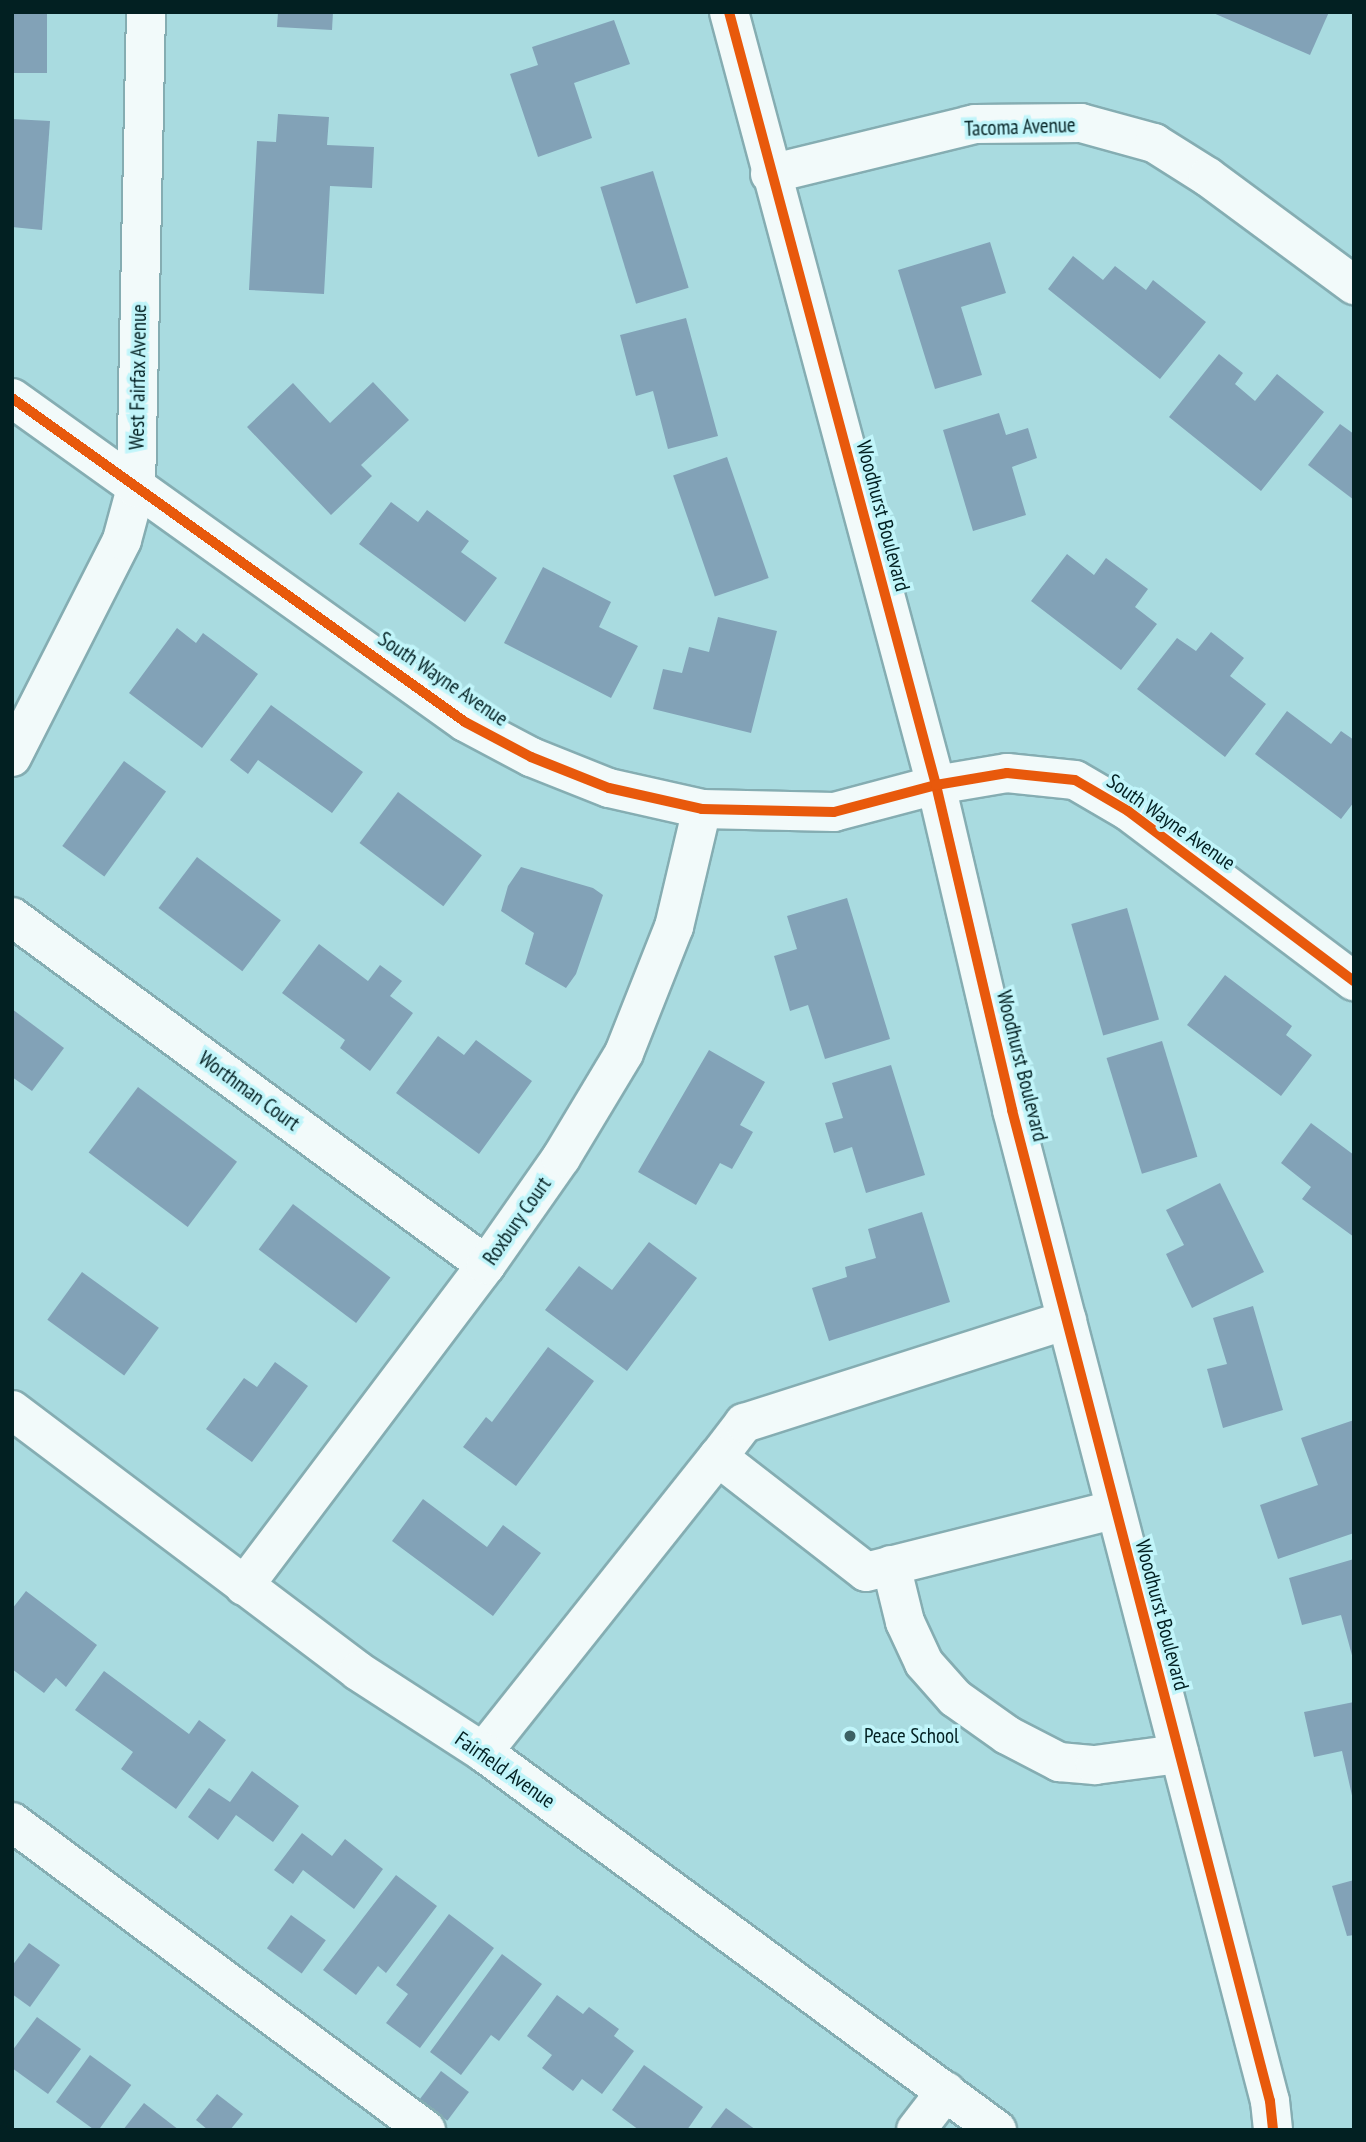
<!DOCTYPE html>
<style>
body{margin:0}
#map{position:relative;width:1366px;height:2142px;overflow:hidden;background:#a9dbe0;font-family:"PT Sans Narrow",sans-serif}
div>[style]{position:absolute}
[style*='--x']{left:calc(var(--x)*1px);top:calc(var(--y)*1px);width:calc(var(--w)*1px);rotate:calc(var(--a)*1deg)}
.building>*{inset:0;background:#82a2b7;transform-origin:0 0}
.roads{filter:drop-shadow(2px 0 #85adb2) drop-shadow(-2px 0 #85adb2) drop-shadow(0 2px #85adb2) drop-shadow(0 -2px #85adb2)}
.minor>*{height:38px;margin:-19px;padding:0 19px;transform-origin:19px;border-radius:19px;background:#f2fafa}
.major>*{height:38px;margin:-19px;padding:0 19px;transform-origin:19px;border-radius:19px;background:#f2fafa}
.cycleway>*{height:10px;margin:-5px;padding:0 5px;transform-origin:5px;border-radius:5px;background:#e8590c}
.dots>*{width:19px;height:19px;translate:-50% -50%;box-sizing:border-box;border:4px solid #c1f5fa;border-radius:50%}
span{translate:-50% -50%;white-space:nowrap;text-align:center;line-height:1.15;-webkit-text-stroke:7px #c1f5fa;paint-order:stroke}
.street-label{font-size:21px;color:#022022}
.poi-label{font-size:21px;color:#022022}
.left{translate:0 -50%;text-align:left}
.frame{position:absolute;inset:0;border:14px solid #022022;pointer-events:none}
</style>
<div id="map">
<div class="building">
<i style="left:12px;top:12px;width:35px;height:61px"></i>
<i style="clip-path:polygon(278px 12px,333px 12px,332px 30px,277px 27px)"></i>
<i style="clip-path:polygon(1211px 12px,1329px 12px,1310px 55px)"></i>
<i style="clip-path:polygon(614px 20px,630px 64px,574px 83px,592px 138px,538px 157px,510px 74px,538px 65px,532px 47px)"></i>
<i style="clip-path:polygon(278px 114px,329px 117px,327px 145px,374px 147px,372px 188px,330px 186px,324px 294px,249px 290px,257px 141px,276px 142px)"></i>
<i style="clip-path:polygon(12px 119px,50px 121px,42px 230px,12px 227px)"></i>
<i style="left:653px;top:171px;width:122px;height:55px;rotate:73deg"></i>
<i style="clip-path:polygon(990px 242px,1006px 293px,961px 307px,982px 375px,935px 389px,898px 270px)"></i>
<i style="clip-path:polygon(1073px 256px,1103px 280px,1115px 266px,1146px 290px,1153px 280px,1206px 322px,1160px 379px,1048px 289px)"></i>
<i style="clip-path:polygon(686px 318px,718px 436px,668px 449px,653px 391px,636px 396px,620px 335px)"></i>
<i style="clip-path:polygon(1219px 354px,1243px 373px,1235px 384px,1255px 401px,1277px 374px,1324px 412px,1261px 491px,1169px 417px)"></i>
<i style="clip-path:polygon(373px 382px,409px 420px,361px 465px,372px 476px,331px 515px,247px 427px,293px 383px,330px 423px)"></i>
<i style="clip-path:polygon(999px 413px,1006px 435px,1028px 428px,1037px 458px,1012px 467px,1026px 515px,973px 531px,943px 430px)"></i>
<i style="clip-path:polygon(1340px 424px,1354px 434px,1354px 500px,1308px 465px)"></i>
<i style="left:727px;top:457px;width:128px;height:57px;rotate:71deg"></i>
<i style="clip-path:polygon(391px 502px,418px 522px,427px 510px,469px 541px,461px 552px,497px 578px,465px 622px,359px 544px)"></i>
<i style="clip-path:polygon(1067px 554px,1094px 575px,1106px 558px,1148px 589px,1135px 607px,1157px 624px,1121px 670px,1031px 601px)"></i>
<i style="clip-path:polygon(543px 567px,611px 602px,599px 627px,638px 646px,611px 698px,504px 643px)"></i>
<i style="clip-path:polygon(718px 617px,777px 631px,751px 733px,653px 709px,663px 669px,682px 673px,689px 647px,709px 652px)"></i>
<i style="clip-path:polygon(177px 628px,196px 643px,203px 633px,258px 674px,202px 748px,129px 693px)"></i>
<i style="clip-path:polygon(1211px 632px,1244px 658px,1230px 676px,1266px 704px,1225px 757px,1137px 689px,1177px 638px,1196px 651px)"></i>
<i style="clip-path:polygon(271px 705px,363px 772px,332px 813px,258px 760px,248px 774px,230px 760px)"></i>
<i style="clip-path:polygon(1287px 711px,1331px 744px,1341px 731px,1354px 740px,1354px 802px,1341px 819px,1255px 754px)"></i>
<i style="left:124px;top:761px;width:52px;height:105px;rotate:36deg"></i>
<i style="left:398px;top:792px;width:105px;height:64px;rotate:37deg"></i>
<i style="left:197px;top:857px;width:105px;height:64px;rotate:37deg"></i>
<i style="clip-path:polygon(521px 867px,593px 888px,603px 895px,576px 974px,566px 988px,525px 964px,534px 933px,501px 911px,508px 886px)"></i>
<i style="clip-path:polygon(847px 898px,890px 1039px,825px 1059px,808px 1005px,790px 1011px,774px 956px,797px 949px,787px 916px)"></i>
<i style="left:1127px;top:908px;width:116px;height:58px;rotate:74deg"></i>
<i style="clip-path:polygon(319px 944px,368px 981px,380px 965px,402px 981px,390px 996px,413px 1013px,370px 1071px,340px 1048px,345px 1040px,282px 993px)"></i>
<i style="clip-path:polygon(1225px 975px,1292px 1026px,1286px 1035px,1312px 1055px,1281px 1096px,1187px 1025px)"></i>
<i style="clip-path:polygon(12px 1009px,64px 1048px,32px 1091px,12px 1077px)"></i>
<i style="clip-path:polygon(438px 1036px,464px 1055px,476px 1040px,532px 1081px,479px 1154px,396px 1093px)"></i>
<i style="left:1162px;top:1041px;width:121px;height:58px;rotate:73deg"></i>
<i style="clip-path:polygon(709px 1050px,765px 1082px,740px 1125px,753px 1132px,732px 1169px,720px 1163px,696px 1205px,638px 1172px)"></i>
<i style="clip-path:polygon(891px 1065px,925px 1175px,866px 1193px,852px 1147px,834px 1153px,825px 1123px,843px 1118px,832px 1083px)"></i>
<i style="left:138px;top:1087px;width:124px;height:82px;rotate:37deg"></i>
<i style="clip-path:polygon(1311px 1123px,1354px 1155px,1354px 1237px,1302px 1199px,1311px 1187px,1281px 1163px)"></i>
<i style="clip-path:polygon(1220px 1183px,1264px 1272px,1192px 1308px,1166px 1254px,1184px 1245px,1166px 1210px)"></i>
<i style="left:293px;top:1204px;width:122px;height:57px;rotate:37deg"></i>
<i style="clip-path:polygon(922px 1212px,950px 1302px,829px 1341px,812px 1288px,847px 1277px,845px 1267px,876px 1258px,868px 1229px)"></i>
<i style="clip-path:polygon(649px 1242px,697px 1278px,627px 1371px,545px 1310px,579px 1266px,612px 1290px)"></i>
<i style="left:82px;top:1272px;width:95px;height:59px;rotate:36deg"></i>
<i style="clip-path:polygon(1253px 1306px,1283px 1410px,1223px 1428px,1207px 1369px,1227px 1364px,1213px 1318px)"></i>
<i style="clip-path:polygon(548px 1347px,594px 1381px,516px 1486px,463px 1447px,486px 1417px,492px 1422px)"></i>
<i style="clip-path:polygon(275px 1362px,308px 1386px,252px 1462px,206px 1429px,244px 1378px,257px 1387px)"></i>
<i style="clip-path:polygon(1354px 1420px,1354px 1533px,1278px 1559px,1260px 1505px,1318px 1485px,1301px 1438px)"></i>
<i style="clip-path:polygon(423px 1499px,487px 1547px,503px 1525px,541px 1553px,493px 1616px,392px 1541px)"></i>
<i style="clip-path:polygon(1354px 1559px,1354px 1659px,1353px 1659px,1341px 1615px,1302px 1625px,1289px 1578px)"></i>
<i style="clip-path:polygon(26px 1591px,97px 1645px,66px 1687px,56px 1678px,44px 1693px,12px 1669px,12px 1609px)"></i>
<i style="clip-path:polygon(104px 1671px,189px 1734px,199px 1720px,226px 1740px,176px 1809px,121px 1769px,133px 1752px,75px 1710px)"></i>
<i style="clip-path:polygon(1354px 1702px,1354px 1800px,1353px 1800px,1342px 1751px,1314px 1757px,1304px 1712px)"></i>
<i style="clip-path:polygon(252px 1771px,299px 1806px,273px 1842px,236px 1815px,218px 1840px,188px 1817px,209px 1788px,230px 1802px)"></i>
<i style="clip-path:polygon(302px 1833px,332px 1856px,345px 1839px,383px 1869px,354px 1909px,303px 1870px,293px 1884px,274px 1870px)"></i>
<i style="clip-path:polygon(396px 1875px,437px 1906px,386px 1973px,378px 1966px,356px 1995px,323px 1970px)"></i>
<i style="clip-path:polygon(1354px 1880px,1354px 1935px,1347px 1936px,1332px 1886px)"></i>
<i style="clip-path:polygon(449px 1914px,494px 1948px,420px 2048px,386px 2023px,408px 1994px,396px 1985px)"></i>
<i style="left:291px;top:1915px;width:43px;height:41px;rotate:36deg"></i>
<i style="clip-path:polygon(29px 1943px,60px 1965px,30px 2007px,12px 1994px,12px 1966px)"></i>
<i style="clip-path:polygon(502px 1954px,542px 1984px,499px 2041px,491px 2035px,461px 2075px,430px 2052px)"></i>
<i style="clip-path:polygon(557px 1995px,583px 2014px,589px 2007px,619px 2029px,614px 2036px,634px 2051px,602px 2094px,582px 2079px,573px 2091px,542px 2068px,552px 2055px,527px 2036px)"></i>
<i style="clip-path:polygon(37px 2017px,81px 2049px,48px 2094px,12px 2068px,12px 2051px)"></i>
<i style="left:90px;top:2055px;width:51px;height:58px;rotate:36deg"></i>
<i style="clip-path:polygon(644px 2065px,703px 2107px,687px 2130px,639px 2130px,612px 2110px)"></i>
<i style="left:441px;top:2071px;width:35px;height:36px;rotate:37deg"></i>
<i style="clip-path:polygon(217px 2094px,243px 2114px,230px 2130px,208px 2130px,196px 2120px)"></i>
<i style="clip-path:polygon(144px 2103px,179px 2130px,123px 2130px)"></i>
<i style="clip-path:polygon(726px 2108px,756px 2130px,709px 2130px)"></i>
</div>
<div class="roads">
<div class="minor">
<i style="--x:729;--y:12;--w:800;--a:75.01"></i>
<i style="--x:936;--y:785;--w:334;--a:76.8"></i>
<i style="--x:1012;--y:1110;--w:1024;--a:75.41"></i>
<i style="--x:1270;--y:2101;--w:29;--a:84"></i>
<i style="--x:770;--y:174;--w:211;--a:-13.7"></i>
<i style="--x:975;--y:124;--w:106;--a:-0.5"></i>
<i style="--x:1081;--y:123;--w:76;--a:15.3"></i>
<i style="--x:1154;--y:143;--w:64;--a:32.2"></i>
<i style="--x:1208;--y:177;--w:182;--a:36.5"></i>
<i style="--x:12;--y:398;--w:557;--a:35.57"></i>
<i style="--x:465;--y:722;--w:75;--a:27.9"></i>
<i style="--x:531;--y:757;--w:84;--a:21.7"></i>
<i style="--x:609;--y:788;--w:95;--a:12.7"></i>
<i style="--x:702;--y:809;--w:132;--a:1.3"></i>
<i style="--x:834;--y:812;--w:106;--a:-14.8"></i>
<i style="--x:936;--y:785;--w:72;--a:-9.6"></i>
<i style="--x:1007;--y:773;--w:68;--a:5.9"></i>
<i style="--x:1075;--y:780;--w:61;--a:30.3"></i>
<i style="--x:1128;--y:811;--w:283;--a:37"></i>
<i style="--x:12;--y:757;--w:243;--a:-63.1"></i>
<i style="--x:122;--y:540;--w:54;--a:-74.9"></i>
<i style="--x:136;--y:488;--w:476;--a:-88.8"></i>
<i style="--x:12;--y:917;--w:588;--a:36.29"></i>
<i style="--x:718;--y:1457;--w:43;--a:-52.6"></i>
<i style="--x:744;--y:1423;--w:339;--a:-17.7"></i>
<i style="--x:891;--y:1565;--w:59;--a:76.2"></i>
<i style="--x:905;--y:1622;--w:45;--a:65.1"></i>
<i style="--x:924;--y:1663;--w:47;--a:48.5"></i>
<i style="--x:955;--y:1698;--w:64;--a:35.4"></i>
<i style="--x:1007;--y:1735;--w:59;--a:27.4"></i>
<i style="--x:1059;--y:1762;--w:36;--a:5"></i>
<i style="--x:1095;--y:1765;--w:85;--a:-7.5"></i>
<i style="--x:244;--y:1586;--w:402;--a:-53"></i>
<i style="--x:486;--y:1265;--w:131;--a:-55"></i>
<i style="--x:561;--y:1158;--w:122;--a:-59"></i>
<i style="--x:624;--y:1053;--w:136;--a:-68.4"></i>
<i style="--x:674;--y:927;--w:121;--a:-76.7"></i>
<i style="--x:483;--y:1752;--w:377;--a:-51.5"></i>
<i style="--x:718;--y:1457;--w:187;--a:37.8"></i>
<i style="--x:866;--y:1572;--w:255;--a:-14.1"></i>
<i style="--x:12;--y:1822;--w:516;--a:36.65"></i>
<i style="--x:916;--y:2130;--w:49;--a:-52.4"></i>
</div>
<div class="major">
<i style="--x:12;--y:1410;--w:433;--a:37"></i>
<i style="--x:358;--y:1671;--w:149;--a:32.9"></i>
<i style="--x:483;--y:1752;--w:638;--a:36.33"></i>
</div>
</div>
<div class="cycleway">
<i style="--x:729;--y:12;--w:800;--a:75.01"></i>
<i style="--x:936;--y:785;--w:334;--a:76.8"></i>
<i style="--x:1012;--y:1110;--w:1024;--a:75.41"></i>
<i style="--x:1270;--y:2101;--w:29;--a:84"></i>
<i style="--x:12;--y:398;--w:557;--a:35.57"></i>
<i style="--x:465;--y:722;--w:75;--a:27.9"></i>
<i style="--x:531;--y:757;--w:84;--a:21.7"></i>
<i style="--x:609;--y:788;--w:95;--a:12.7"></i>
<i style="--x:702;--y:809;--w:132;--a:1.3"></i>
<i style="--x:834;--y:812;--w:106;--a:-14.8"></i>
<i style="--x:936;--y:785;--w:72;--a:-9.6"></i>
<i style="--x:1007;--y:773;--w:68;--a:5.9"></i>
<i style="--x:1075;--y:780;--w:61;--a:30.3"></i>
<i style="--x:1128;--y:811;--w:283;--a:37"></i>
</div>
<div class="dots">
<i style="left:850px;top:1736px;background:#3c6164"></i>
</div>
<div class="street-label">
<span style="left:1020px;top:127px;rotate:-2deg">Tacoma Avenue</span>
<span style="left:138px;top:377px;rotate:-89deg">West Fairfax Avenue</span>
<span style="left:883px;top:516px;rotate:75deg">Woodhurst Boulevard</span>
<span style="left:443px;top:679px;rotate:34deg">South Wayne Avenue</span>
<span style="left:1171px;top:822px;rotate:35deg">South Wayne Avenue</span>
<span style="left:1022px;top:1066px;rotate:76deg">Woodhurst Boulevard</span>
<span style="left:249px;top:1091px;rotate:36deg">Worthman Court</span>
<span style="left:517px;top:1221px;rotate:-55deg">Roxbury Court</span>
<span style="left:1162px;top:1615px;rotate:75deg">Woodhurst Boulevard</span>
<span style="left:505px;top:1770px;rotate:35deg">Fairfield Avenue</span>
</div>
<div class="poi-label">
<span class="left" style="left:864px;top:1736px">Peace School</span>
</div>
<div class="frame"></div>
</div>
